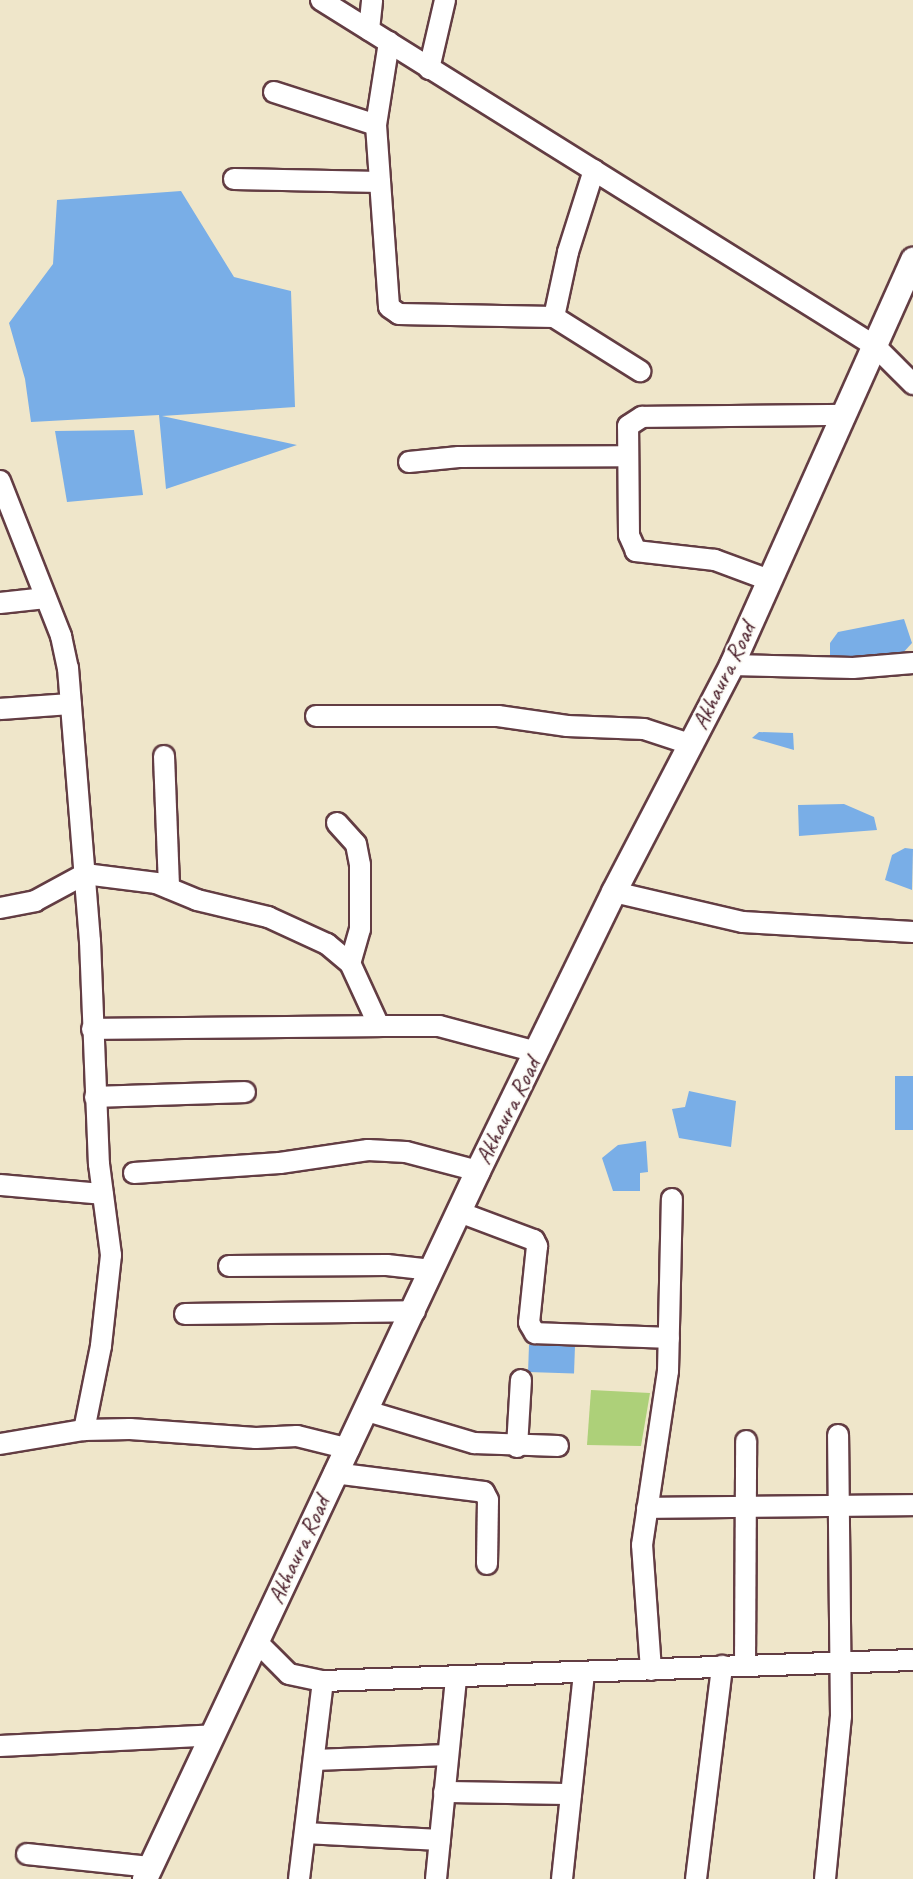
<!DOCTYPE html>
<style>
body{margin:0}
#map{position:relative;width:913px;height:1879px;overflow:hidden;background:#efe6ca;font-family:Caveat,sans-serif}
div>[style]{position:absolute}
[style*='--x']{left:calc(var(--x)*1px);top:calc(var(--y)*1px);width:calc(var(--w)*1px);rotate:calc(var(--a)*1deg)}
.green>*{inset:0;background:#add079}
.water>*{inset:0;background:#79aee7;transform-origin:0 0}
.roads{filter:drop-shadow(2px 0 #633d43) drop-shadow(-2px 0 #633d43) drop-shadow(0 2px #633d43) drop-shadow(0 -2px #633d43)}
.minor>*{height:20px;margin:-10px;padding:0 10px;transform-origin:10px;border-radius:10px;background:#fff}
.major>*{height:24px;margin:-12px;padding:0 12px;transform-origin:12px;border-radius:12px;background:#fff}
span{translate:-50% -50%;white-space:nowrap;text-align:center;line-height:1.15;-webkit-text-stroke:4.5px #fdfcf7;paint-order:stroke}
.street-label{font-size:24px;color:#4a1f2b}
</style>
<div id="map">
<div class="green">
<i style="clip-path:polygon(591px 1390px,650px 1393px,641px 1446px,587px 1445px)"></i>
</div>
<div class="water">
<i style="clip-path:polygon(181px 191px,234px 277px,291px 291px,295px 407px,162px 416px,297px 445px,166px 489px,159px 415px,31px 422px,25px 379px,9px 323px,53px 264px,57px 200px)"></i>
<i style="clip-path:polygon(134px 430px,143px 495px,67px 502px,55px 431px)"></i>
<i style="clip-path:polygon(904px 619px,912px 643px,901px 655px,830px 660px,830px 643px,838px 632px)"></i>
<i style="clip-path:polygon(759px 732px,793px 733px,794px 750px,752px 738px)"></i>
<i style="clip-path:polygon(844px 804px,874px 817px,877px 830px,799px 836px,798px 805px)"></i>
<i style="clip-path:polygon(905px 848px,913px 849px,912px 890px,885px 880px,892px 855px)"></i>
<i style="left:895px;top:1076px;width:18px;height:54px"></i>
<i style="clip-path:polygon(689px 1091px,736px 1101px,731px 1147px,679px 1138px,672px 1109px,685px 1107px)"></i>
<i style="clip-path:polygon(646px 1141px,648px 1172px,640px 1173px,640px 1191px,613px 1191px,602px 1158px,618px 1145px)"></i>
<i style="left:529px;top:1345px;width:46px;height:27px;rotate:2deg"></i>
</div>
<div class="roads">
<div class="minor">
<i style="--x:321;--y:0;--w:653;--a:31.99"></i>
<i style="--x:875;--y:346;--w:54;--a:45"></i>
<i style="--x:369;--y:30;--w:30;--a:-84"></i>
<i style="--x:389;--y:42;--w:84;--a:98.9"></i>
<i style="--x:376;--y:125;--w:182;--a:85.9"></i>
<i style="--x:389;--y:307;--w:12;--a:35"></i>
<i style="--x:399;--y:314;--w:155;--a:1.1"></i>
<i style="--x:554;--y:317;--w:102;--a:32.1"></i>
<i style="--x:429;--y:69;--w:71;--a:-76.9"></i>
<i style="--x:274;--y:92;--w:107;--a:17.9"></i>
<i style="--x:234;--y:179;--w:146;--a:1.2"></i>
<i style="--x:554;--y:317;--w:66;--a:-77.8"></i>
<i style="--x:568;--y:252;--w:86;--a:-72.4"></i>
<i style="--x:409;--y:462;--w:50;--a:-5.7"></i>
<i style="--x:459;--y:457;--w:167;--a:-0.3"></i>
<i style="--x:0;--y:481;--w:167;--a:68.5"></i>
<i style="--x:61;--y:636;--w:33;--a:78"></i>
<i style="--x:68;--y:668;--w:274;--a:85.4"></i>
<i style="--x:90;--y:941;--w:223;--a:87.7"></i>
<i style="--x:99;--y:1164;--w:92;--a:82.5"></i>
<i style="--x:111;--y:1255;--w:92;--a:96.3"></i>
<i style="--x:101;--y:1346;--w:86;--a:101.4"></i>
<i style="--x:769;--y:580;--w:58;--a:-159.7"></i>
<i style="--x:715;--y:560;--w:80;--a:-173.5"></i>
<i style="--x:636;--y:551;--w:17;--a:-114"></i>
<i style="--x:629;--y:535;--w:109;--a:-90.5"></i>
<i style="--x:628;--y:426;--w:17;--a:-33"></i>
<i style="--x:642;--y:417;--w:200;--a:-0.6"></i>
<i style="--x:0;--y:603;--w:46;--a:-6.2"></i>
<i style="--x:732;--y:665;--w:121;--a:1.4"></i>
<i style="--x:853;--y:668;--w:60;--a:-4.8"></i>
<i style="--x:0;--y:709;--w:71;--a:-4"></i>
<i style="--x:316;--y:716;--w:182;--a:0"></i>
<i style="--x:498;--y:716;--w:70;--a:8.2"></i>
<i style="--x:567;--y:726;--w:77;--a:2.2"></i>
<i style="--x:644;--y:729;--w:48;--a:18.1"></i>
<i style="--x:164;--y:756;--w:132;--a:87.8"></i>
<i style="--x:337;--y:823;--w:28;--a:48"></i>
<i style="--x:356;--y:844;--w:21;--a:79"></i>
<i style="--x:360;--y:865;--w:64;--a:90"></i>
<i style="--x:360;--y:929;--w:35;--a:106"></i>
<i style="--x:614;--y:892;--w:132;--a:13.1"></i>
<i style="--x:743;--y:922;--w:170;--a:3.4"></i>
<i style="--x:0;--y:908;--w:36;--a:-11"></i>
<i style="--x:35;--y:901;--w:57;--a:-28.4"></i>
<i style="--x:85;--y:874;--w:72;--a:7.2"></i>
<i style="--x:156;--y:883;--w:44;--a:22.5"></i>
<i style="--x:197;--y:900;--w:73;--a:13.5"></i>
<i style="--x:268;--y:917;--w:65;--a:24.6"></i>
<i style="--x:327;--y:944;--w:30;--a:40"></i>
<i style="--x:350;--y:963;--w:69;--a:65.3"></i>
<i style="--x:379;--y:1026;--w:60;--a:0"></i>
<i style="--x:439;--y:1026;--w:101;--a:14.9"></i>
<i style="--x:92;--y:1029;--w:287;--a:-0.6"></i>
<i style="--x:95;--y:1097;--w:150;--a:-1.9"></i>
<i style="--x:134;--y:1173;--w:146;--a:-3.9"></i>
<i style="--x:280;--y:1163;--w:89;--a:-8.4"></i>
<i style="--x:368;--y:1150;--w:38;--a:3"></i>
<i style="--x:406;--y:1152;--w:74;--a:14.8"></i>
<i style="--x:0;--y:1185;--w:103;--a:5"></i>
<i style="--x:459;--y:1212;--w:80;--a:20.5"></i>
<i style="--x:534;--y:1240;--w:7;--a:63"></i>
<i style="--x:537;--y:1246;--w:77;--a:95.9"></i>
<i style="--x:529;--y:1323;--w:12;--a:59"></i>
<i style="--x:535;--y:1333;--w:134;--a:2.1"></i>
<i style="--x:229;--y:1266;--w:158;--a:-0.4"></i>
<i style="--x:387;--y:1265;--w:45;--a:6.3"></i>
<i style="--x:185;--y:1314;--w:230;--a:-0.7"></i>
<i style="--x:367;--y:1411;--w:112;--a:16.7"></i>
<i style="--x:474;--y:1443;--w:84;--a:2"></i>
<i style="--x:0;--y:1444;--w:85;--a:-9.5"></i>
<i style="--x:84;--y:1430;--w:46;--a:-1.2"></i>
<i style="--x:130;--y:1429;--w:126;--a:4.1"></i>
<i style="--x:256;--y:1438;--w:41;--a:-2.8"></i>
<i style="--x:297;--y:1436;--w:54;--a:14"></i>
<i style="--x:517;--y:1447;--w:67;--a:-86.6"></i>
<i style="--x:334;--y:1473;--w:151;--a:7.2"></i>
<i style="--x:484;--y:1492;--w:9;--a:63"></i>
<i style="--x:488;--y:1500;--w:64;--a:90.9"></i>
<i style="--x:647;--y:1508;--w:266;--a:-0.6"></i>
<i style="--x:257;--y:1642;--w:45;--a:45"></i>
<i style="--x:289;--y:1674;--w:35;--a:12"></i>
<i style="--x:323;--y:1681;--w:590;--a:-2.04"></i>
<i style="--x:745;--y:1665;--w:224;--a:-89.7"></i>
<i style="--x:651;--y:1670;--w:125;--a:-94.1"></i>
<i style="--x:642;--y:1545;--w:176;--a:-81.5"></i>
<i style="--x:668;--y:1371;--w:172;--a:-88.7"></i>
<i style="--x:0;--y:1746;--w:214;--a:-2.9"></i>
<i style="--x:314;--y:1760;--w:134;--a:-2.1"></i>
<i style="--x:444;--y:1792;--w:127;--a:0.9"></i>
<i style="--x:305;--y:1833;--w:135;--a:3"></i>
<i style="--x:27;--y:1854;--w:125;--a:6"></i>
<i style="--x:299;--y:1879;--w:199;--a:-83.1"></i>
<i style="--x:436;--y:1879;--w:202;--a:-84.3"></i>
<i style="--x:562;--y:1879;--w:207;--a:-83.9"></i>
<i style="--x:696;--y:1879;--w:215;--a:-83"></i>
<i style="--x:825;--y:1879;--w:164;--a:-84.4"></i>
<i style="--x:841;--y:1716;--w:281;--a:-90.6"></i>
</div>
<div class="major">
<i style="--x:145;--y:1879;--w:782;--a:-64.81"></i>
<i style="--x:478;--y:1171;--w:310;--a:-64"></i>
<i style="--x:614;--y:892;--w:256;--a:-62.5"></i>
<i style="--x:732;--y:665;--w:444;--a:-65.9"></i>
</div>
</div>
<div class="street-label">
<span style="left:724px;top:676px;rotate:-64deg">Akhaura Road</span>
<span style="left:508px;top:1111px;rotate:-63deg">Akhaura Road</span>
<span style="left:299px;top:1550px;rotate:-65deg">Akhaura Road</span>
</div>
</div>
